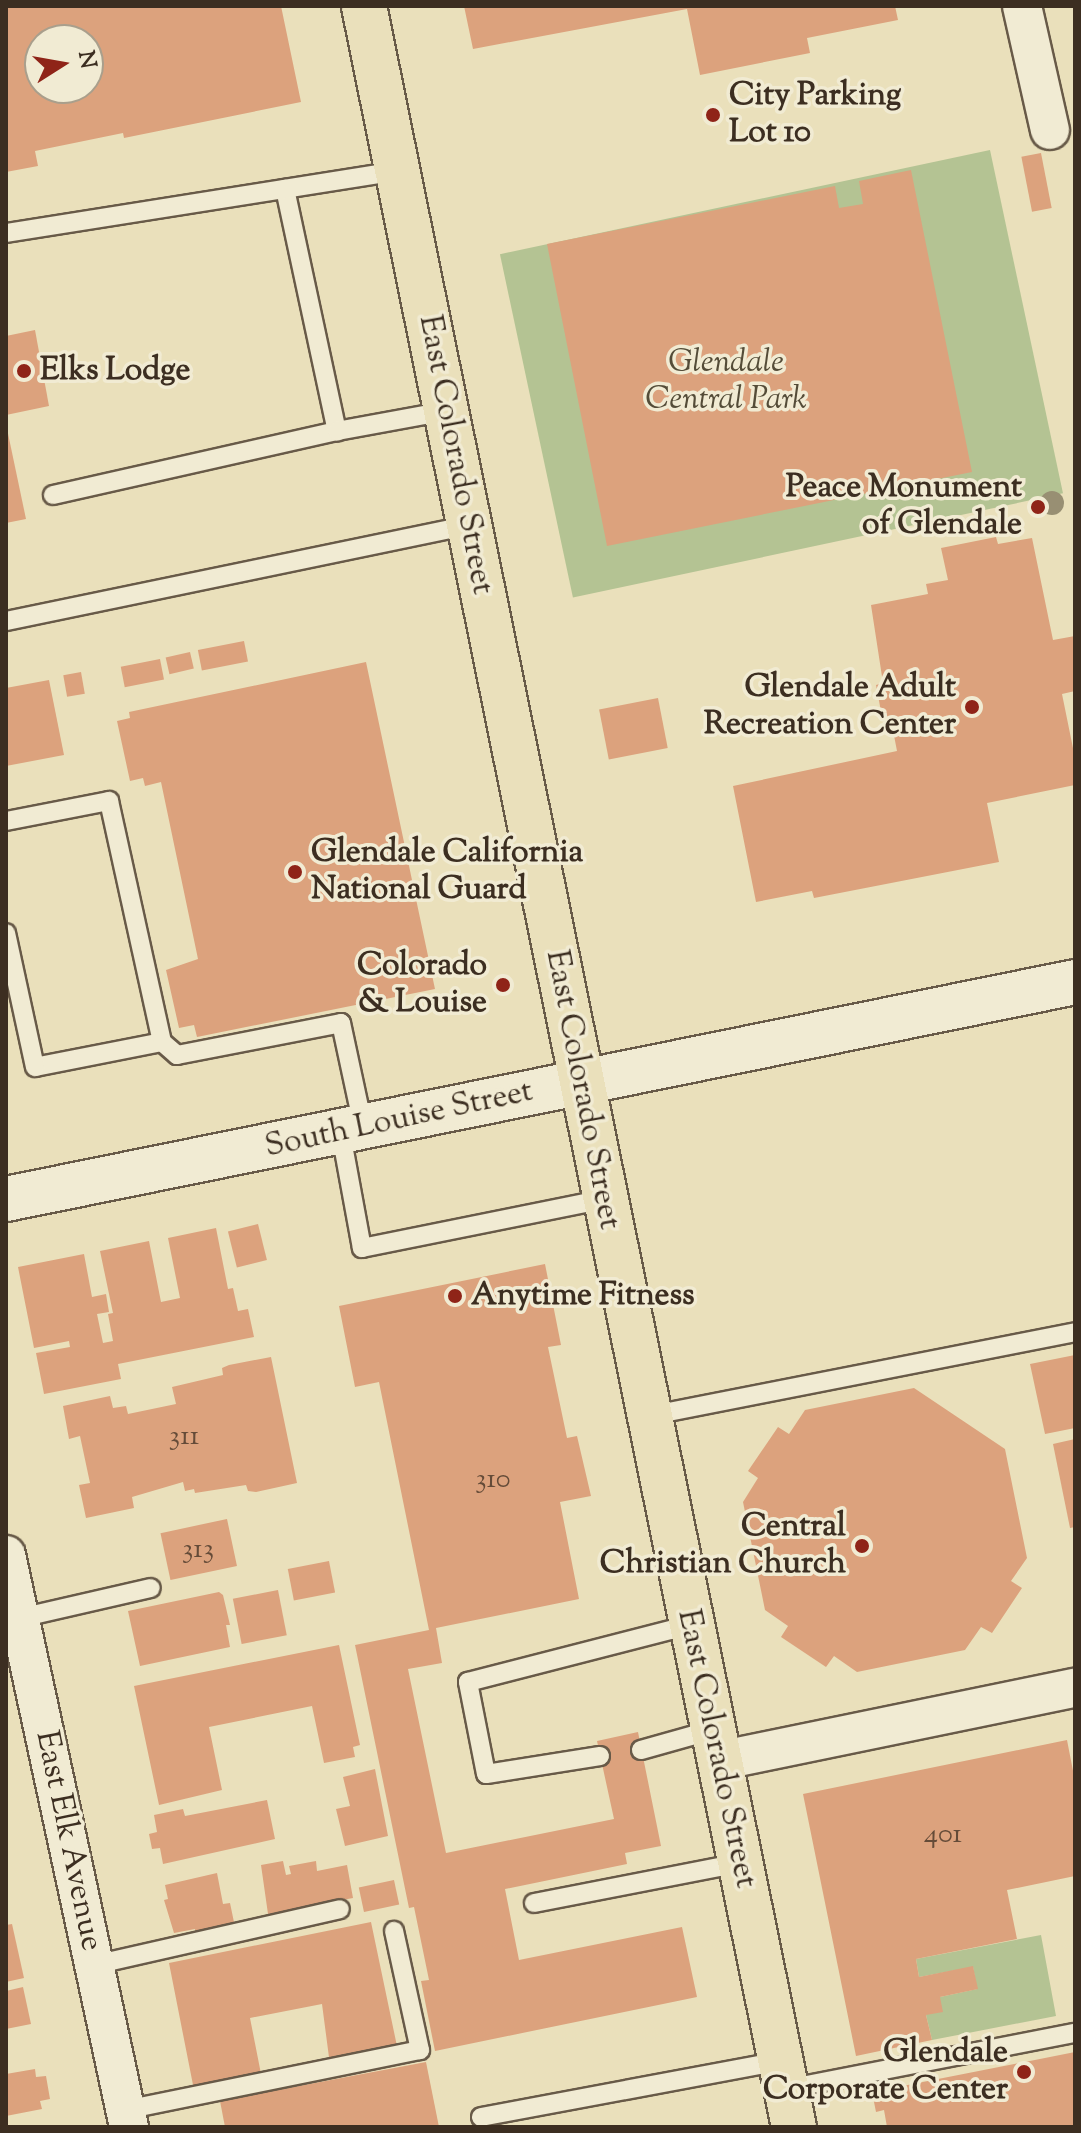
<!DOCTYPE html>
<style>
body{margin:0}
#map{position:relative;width:1081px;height:2133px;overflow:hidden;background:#eae0bb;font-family:"Sorts Mill Goudy",serif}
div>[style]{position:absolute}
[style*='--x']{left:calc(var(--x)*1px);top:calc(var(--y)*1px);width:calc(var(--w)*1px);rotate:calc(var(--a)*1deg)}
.green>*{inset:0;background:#b4c393;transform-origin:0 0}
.building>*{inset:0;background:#dca27d;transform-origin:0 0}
.roads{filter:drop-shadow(2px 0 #685a48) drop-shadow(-2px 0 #685a48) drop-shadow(0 2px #685a48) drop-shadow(0 -2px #685a48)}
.lane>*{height:18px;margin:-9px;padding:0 9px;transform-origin:9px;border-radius:9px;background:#f1ebd3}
.street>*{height:38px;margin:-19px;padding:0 19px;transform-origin:19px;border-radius:19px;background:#f1ebd3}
.secondary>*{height:44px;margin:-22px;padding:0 22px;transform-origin:22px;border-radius:22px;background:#f1ebd3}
.primary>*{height:44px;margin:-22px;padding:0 22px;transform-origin:22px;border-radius:22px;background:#eae0bb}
.trees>*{width:24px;height:24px;margin:-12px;border-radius:50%;background:#988f73}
.dots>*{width:22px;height:22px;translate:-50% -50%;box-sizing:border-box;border:4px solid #f1ebd3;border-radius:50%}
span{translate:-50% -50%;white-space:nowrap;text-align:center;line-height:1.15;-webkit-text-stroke:7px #f1ebd3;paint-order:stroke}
.number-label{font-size:28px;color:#644b38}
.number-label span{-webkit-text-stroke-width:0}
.poi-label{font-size:32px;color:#3c2e21;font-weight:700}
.left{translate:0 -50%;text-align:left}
.right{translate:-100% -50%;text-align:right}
.park-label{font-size:32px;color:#544c38;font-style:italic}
.street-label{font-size:32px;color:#3c2e21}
.frame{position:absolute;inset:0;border:8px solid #3c2e21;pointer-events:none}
.north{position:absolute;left:24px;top:24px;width:80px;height:80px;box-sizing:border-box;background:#f1ebd3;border:2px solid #a99f8c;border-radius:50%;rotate:79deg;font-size:22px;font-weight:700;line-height:32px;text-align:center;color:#3c2e21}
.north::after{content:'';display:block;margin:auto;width:28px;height:36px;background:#8f2418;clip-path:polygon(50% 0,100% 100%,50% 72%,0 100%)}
</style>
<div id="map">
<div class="green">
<i style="left:990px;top:150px;width:351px;height:501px;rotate:78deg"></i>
<i style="clip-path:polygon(1041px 1935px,1056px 2016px,932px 2040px,926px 2015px,940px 1997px,977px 1989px,973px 1967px,919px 1977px,916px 1959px)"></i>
</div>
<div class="building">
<i style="clip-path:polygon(evenodd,6px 6px,281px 6px,301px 102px,124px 138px,123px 133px,35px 151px,38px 166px,6px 172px,6px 6px,40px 40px,88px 40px,88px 88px,40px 88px,40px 40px)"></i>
<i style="clip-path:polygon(464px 6px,895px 6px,898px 20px,807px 38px,810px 53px,700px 75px,687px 9px,473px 49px)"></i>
<i style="left:1041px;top:153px;width:56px;height:20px;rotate:79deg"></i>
<i style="clip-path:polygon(911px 170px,972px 472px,607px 546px,547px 244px,835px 186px,839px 208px,863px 204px,859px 181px)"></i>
<i style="clip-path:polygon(35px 330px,49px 406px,6px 415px,6px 336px)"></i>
<i style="clip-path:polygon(6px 424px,26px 519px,6px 523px)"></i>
<i style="clip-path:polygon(996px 537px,998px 544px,1032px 538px,1053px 640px,1075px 636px,1075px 691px,1062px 694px,1075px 758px,1075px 785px,987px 803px,999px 862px,814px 898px,812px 891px,756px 902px,733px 786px,897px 751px,891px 720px,883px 722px,876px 685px,883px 683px,871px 605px,928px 594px,926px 584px,948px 580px,941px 548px)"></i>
<i style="left:244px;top:641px;width:21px;height:47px;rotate:79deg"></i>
<i style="left:190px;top:652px;width:17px;height:25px;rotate:77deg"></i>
<i style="left:160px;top:659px;width:21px;height:40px;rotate:79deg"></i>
<i style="clip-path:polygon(366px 662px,435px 989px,197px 1037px,194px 1025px,179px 1028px,166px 970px,198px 959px,161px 782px,145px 786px,143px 778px,130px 781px,117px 721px,130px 718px,129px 712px)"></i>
<i style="left:81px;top:672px;width:22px;height:18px;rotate:80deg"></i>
<i style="clip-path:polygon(49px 680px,64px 755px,6px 766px,6px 688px)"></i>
<i style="left:658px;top:698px;width:51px;height:60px;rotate:79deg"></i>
<i style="left:258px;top:1224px;width:37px;height:31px;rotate:76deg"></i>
<i style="clip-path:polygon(216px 1228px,228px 1289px,233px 1288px,238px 1311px,248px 1309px,254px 1337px,118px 1364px,121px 1379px,44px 1394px,36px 1353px,70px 1347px,69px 1341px,34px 1348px,18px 1267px,84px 1254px,92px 1297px,106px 1294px,109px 1312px,97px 1314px,103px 1343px,113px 1341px,108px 1314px,113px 1313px,100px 1251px,149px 1241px,161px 1302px,180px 1298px,168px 1238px)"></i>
<i style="clip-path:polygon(545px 1264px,561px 1345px,548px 1347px,567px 1438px,577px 1436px,591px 1496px,560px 1502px,579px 1599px,436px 1628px,442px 1663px,408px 1669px,446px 1853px,614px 1819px,597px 1741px,638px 1732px,661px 1846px,625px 1853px,627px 1864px,505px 1889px,519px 1960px,682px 1927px,697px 1997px,435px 2051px,421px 1981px,429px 1980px,414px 1907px,409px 1908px,355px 1645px,429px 1630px,379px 1382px,355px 1387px,339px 1306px)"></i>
<i style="clip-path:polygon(1075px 1355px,1075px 1428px,1045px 1434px,1030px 1364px)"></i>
<i style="clip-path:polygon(271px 1357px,297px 1483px,256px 1492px,248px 1491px,246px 1485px,195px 1493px,194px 1489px,185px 1491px,183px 1482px,132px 1497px,134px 1508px,86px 1518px,79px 1485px,90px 1483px,80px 1436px,69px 1439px,63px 1406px,110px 1396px,113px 1408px,126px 1406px,128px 1414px,176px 1404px,172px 1387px,223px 1375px,222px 1368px,229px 1365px)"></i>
<i style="clip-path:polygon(914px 1388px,1005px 1449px,1027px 1558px,1011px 1581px,1022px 1588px,992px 1633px,981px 1627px,965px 1650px,857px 1672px,834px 1656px,826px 1667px,781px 1637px,788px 1626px,765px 1610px,743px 1502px,758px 1478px,748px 1471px,778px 1427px,789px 1434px,805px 1410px)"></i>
<i style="clip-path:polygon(1075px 1439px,1075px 1527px,1070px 1528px,1053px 1444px)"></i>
<i style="left:227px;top:1519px;width:48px;height:68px;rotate:78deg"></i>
<i style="left:329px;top:1561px;width:32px;height:42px;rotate:79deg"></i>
<i style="left:278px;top:1590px;width:46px;height:46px;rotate:79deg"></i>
<i style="clip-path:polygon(219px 1592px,223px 1595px,230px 1625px,226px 1625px,230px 1647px,140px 1666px,128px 1611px)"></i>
<i style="clip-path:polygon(339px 1645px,360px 1745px,353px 1747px,355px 1757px,324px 1763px,312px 1706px,209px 1727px,222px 1790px,159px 1805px,134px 1686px)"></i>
<i style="clip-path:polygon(1067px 1740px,1075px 1781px,1075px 1876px,1007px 1890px,1017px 1939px,916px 1959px,919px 1977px,973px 1966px,978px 1989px,940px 1997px,943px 2012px,926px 2015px,932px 2040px,856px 2056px,803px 1794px)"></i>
<i style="clip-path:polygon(375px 1769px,388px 1836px,345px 1846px,336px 1809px,350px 1806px,343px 1777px)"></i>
<i style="clip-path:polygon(267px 1800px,275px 1839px,163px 1864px,160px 1848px,152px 1849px,149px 1834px,157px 1832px,154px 1815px,183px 1809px,185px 1816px)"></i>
<i style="clip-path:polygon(283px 1861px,286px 1875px,291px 1874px,289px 1866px,316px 1861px,317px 1871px,347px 1865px,353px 1898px,268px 1914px,261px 1865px)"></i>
<i style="clip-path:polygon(217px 1873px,223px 1904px,230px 1903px,235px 1927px,196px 1938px,195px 1929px,174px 1933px,164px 1900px,168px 1899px,165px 1885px)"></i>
<i style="left:394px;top:1880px;width:25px;height:36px;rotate:78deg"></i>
<i style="clip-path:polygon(371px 1922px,398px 2051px,330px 2065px,322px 2004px,250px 2018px,262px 2079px,194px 2090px,169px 1963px)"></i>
<i style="clip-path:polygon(12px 1924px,24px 1978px,6px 1982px,6px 1925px)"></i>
<i style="clip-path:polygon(23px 1987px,31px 2024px,6px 2029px,6px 1991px)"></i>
<i style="clip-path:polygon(1075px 2052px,1075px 2127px,887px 2127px,884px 2110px,876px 2112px,872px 2092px)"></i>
<i style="clip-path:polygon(426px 2062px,439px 2127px,225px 2127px,220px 2101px)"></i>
<i style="clip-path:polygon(35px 2069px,36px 2077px,46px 2076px,50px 2099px,40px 2101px,42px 2109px,6px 2116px,6px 2074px)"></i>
</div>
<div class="roads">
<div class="lane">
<i style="--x:285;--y:189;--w:248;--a:77.9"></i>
<i style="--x:6;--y:233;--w:397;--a:-9"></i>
<i style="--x:53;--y:495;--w:291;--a:-12.7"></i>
<i style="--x:337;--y:431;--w:111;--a:-10.4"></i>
<i style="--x:6;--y:621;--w:472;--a:-11.7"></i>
<i style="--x:6;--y:821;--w:105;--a:-11"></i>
<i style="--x:109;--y:801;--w:247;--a:77.6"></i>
<i style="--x:162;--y:1042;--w:129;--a:168.9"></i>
<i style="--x:35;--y:1067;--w:137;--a:-102.2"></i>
<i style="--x:162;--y:1042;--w:20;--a:41"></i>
<i style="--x:177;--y:1055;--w:167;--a:-11"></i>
<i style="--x:341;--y:1023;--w:105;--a:77.9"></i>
<i style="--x:341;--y:1134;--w:116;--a:79.6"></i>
<i style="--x:362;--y:1248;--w:247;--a:-11.4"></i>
<i style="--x:648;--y:1416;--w:435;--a:-11.1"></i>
<i style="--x:20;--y:1618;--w:134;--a:-12.9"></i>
<i style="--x:641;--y:1750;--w:74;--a:-15.7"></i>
<i style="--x:600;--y:1756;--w:115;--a:171"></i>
<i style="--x:486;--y:1774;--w:94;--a:-101.1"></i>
<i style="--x:468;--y:1682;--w:229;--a:-14.4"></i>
<i style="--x:534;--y:1903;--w:209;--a:-11"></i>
<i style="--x:94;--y:1965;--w:252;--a:-12.8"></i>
<i style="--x:786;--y:2089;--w:294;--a:-11"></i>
<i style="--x:125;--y:2110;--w:301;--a:-11.5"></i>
<i style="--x:420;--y:2050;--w:122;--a:-102.3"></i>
<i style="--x:481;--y:2117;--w:304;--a:-10.6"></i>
</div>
<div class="street">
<i style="--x:1022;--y:6;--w:127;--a:77.3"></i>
<i style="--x:6;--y:1555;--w:585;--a:77.86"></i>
<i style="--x:718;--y:1761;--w:364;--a:-11.6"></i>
</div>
<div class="secondary">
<i style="--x:6;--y:1199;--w:1091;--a:-11.47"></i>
</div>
<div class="primary">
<i style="--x:364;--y:6;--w:2164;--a:78.54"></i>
</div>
</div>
<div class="trees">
<i style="left:1052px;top:503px"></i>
</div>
<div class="dots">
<i style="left:713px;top:115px;background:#8f2418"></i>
<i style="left:24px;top:371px;background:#8f2418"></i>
<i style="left:1038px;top:507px;background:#8f2418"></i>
<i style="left:972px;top:707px;background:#8f2418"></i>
<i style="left:295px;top:872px;background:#8f2418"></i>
<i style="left:503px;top:985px;background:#8f2418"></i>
<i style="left:455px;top:1296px;background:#8f2418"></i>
<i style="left:862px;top:1546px;background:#8f2418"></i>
<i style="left:1024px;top:2072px;background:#8f2418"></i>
</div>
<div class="number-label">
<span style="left:184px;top:1437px">311</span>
<span style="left:493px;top:1480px">310</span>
<span style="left:198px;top:1550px">313</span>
<span style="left:943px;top:1835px">401</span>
</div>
<div class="poi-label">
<span class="left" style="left:729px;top:115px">City Parking<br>Lot 10</span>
<span class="left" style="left:40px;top:371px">Elks Lodge</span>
<span class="right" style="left:1022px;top:507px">Peace Monument<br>of Glendale</span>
<span class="right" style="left:956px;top:707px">Glendale Adult<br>Recreation Center</span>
<span class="left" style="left:311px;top:872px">Glendale California<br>National Guard</span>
<span class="right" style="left:487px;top:985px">Colorado<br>&amp; Louise</span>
<span class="left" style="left:471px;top:1296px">Anytime Fitness</span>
<span class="right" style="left:846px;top:1546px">Central<br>Christian Church</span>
<span class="right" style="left:1008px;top:2072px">Glendale<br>Corporate Center</span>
</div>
<div class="park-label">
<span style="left:726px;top:382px">Glendale<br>Central Park</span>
</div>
<div class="street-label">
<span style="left:455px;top:455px;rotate:79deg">East Colorado Street</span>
<span style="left:582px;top:1090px;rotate:79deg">East Colorado Street</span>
<span style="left:399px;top:1120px;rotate:-12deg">South Louise Street</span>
<span style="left:716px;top:1749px;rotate:78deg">East Colorado Street</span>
<span style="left:68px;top:1841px;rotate:78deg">East Elk Avenue</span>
</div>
<div class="frame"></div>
<div class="north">N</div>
</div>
